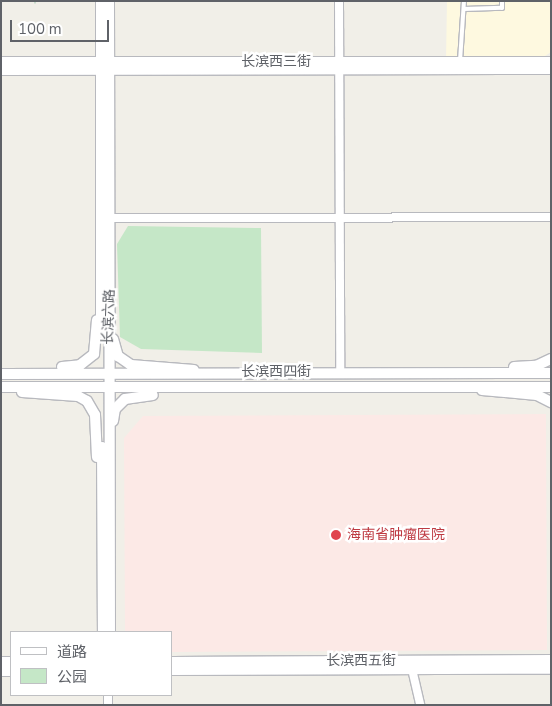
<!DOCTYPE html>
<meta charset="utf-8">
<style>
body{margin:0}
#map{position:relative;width:552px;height:706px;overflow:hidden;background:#f1efe8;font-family:"Nunito Sans","Noto Sans SC",sans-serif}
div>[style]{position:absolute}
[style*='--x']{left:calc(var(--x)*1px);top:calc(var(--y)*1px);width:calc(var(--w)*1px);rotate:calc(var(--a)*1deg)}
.commercial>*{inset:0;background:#fef9e0}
.medical>*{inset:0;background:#fce9e6}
.green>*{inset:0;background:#c5e7c7}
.path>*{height:1px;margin-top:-0.5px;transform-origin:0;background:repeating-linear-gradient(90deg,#9ec8ad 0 5px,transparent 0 7.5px)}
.roads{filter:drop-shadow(1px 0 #b8b9be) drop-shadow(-1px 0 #b8b9be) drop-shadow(0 1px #b8b9be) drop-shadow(0 -1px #b8b9be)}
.service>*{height:4px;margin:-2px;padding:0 2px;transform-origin:2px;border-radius:2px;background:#fff}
.minor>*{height:8px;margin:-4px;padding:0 4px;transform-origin:4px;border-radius:4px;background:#fff}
.tertiary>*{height:9px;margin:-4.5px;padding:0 4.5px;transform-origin:4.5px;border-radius:4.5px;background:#fff}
.secondary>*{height:10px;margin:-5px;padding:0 5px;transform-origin:5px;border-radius:5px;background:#fff}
.dots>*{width:14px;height:14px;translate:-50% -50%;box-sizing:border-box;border:2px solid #fff;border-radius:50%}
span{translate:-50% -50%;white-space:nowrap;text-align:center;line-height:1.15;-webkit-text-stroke:5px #fff;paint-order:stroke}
.street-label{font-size:14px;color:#5f6268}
.health-label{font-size:14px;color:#be3a42}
.left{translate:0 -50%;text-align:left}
.frame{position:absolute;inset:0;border:2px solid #5f6268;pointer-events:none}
.legend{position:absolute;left:10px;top:631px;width:162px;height:65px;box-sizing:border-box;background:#fff;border:1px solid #bfc0c3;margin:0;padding:6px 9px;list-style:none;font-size:15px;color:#5f6268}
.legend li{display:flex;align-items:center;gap:10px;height:25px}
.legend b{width:25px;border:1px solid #bfc0c3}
.scale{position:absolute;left:10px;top:20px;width:99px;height:22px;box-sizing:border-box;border:2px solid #5f6268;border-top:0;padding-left:6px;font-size:15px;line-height:18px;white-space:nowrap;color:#5f6268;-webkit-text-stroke:4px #fff;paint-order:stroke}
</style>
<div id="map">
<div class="commercial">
<i style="clip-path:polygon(447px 1px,551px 1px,551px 52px,545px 56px,446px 60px)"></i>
</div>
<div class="medical">
<i style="clip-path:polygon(546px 414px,547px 650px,171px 652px,171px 632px,125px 632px,124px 438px,143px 416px)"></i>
</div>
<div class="green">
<i style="clip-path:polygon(128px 226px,261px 228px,262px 353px,141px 349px,120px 337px,117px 244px)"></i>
</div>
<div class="path">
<i style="--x:35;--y:3;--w:2;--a:-90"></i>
</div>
<div class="roads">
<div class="service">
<i style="--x:464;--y:9;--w:38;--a:-2"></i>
<i style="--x:502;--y:8;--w:7;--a:-90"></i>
<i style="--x:460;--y:61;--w:60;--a:-86.2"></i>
</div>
<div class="minor">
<i style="--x:339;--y:1;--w:371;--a:89.8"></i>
<i style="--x:109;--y:218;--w:442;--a:-0.1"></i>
<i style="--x:412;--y:669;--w:37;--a:77"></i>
<i style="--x:108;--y:695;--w:10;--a:90"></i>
</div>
<div class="tertiary">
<i style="--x:1;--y:61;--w:550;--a:0"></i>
<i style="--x:1;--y:70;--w:550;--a:-0.1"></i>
</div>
<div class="secondary">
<i style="--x:101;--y:1;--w:327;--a:90"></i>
<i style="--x:109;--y:1;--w:631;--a:89.91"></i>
<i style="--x:113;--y:339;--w:18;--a:74"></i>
<i style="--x:118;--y:356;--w:16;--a:35"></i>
<i style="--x:131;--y:365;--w:63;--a:4.5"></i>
<i style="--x:62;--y:367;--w:18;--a:-6"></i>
<i style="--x:80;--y:365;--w:18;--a:-38"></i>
<i style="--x:94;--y:354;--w:34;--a:-85"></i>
<i style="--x:514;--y:367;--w:22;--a:-3"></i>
<i style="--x:536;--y:366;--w:17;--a:-25"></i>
<i style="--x:1;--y:374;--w:550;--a:-0.1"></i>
<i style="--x:1;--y:387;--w:550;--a:0"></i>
<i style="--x:482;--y:390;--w:55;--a:5.2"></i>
<i style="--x:537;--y:395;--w:16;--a:27"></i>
<i style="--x:22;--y:392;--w:56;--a:4.1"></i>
<i style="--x:78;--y:396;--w:10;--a:29"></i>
<i style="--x:87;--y:401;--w:16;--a:60"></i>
<i style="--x:95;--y:415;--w:42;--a:87.3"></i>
<i style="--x:113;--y:421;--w:12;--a:-81"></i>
<i style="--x:115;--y:409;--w:14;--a:-45"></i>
<i style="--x:125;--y:399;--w:28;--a:-8"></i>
<i style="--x:102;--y:447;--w:185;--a:89.7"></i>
<i style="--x:1;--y:662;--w:10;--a:0"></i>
<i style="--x:171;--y:662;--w:380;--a:-0.3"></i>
<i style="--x:171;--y:670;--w:380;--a:-0.2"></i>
<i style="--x:1;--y:671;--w:10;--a:0"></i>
</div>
</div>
<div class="dots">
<i style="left:336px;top:535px;background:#e0444e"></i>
</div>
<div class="street-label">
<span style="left:276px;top:62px">长滨西三街</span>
<span style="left:109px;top:317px;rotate:-88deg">长滨六路</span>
<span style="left:276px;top:372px">长滨西四街</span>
<span style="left:361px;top:661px">长滨西五街</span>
</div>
<div class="health-label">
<span class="left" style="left:347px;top:535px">海南省肿瘤医院</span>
</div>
<div class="frame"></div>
<ul class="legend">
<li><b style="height:6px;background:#fff"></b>道路</li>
<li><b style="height:14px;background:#c5e7c7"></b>公园</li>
</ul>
<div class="scale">100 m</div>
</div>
